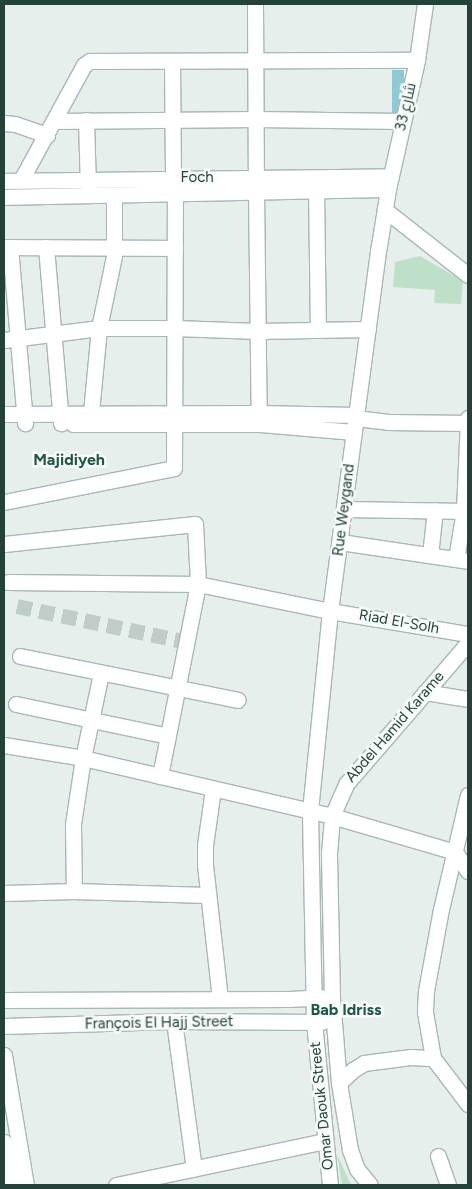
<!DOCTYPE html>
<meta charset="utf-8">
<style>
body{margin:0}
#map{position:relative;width:472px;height:1189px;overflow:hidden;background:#e6efeb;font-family:Figtree,Cairo,sans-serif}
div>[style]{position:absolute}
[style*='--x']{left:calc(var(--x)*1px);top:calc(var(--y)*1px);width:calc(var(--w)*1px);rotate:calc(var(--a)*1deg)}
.green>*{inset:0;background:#bfe0c8}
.water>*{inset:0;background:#8ec9d4;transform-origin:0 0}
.minor-tunnel>*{height:15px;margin-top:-7.5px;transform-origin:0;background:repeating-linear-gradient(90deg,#bfccc8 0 15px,transparent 0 23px)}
.roads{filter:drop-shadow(1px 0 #a8b8b2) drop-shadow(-1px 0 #a8b8b2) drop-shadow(0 1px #a8b8b2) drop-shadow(0 -1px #a8b8b2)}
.minor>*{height:15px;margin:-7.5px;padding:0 7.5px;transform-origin:7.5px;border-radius:7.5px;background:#fff}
span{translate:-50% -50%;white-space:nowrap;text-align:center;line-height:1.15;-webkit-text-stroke:5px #f7fbf9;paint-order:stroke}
.street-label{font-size:15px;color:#24423a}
.neighbourhood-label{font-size:16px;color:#1f5548;font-weight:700}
.frame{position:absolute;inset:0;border:5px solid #24423a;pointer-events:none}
</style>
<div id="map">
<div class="green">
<i style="clip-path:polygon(420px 256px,463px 281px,461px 304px,434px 303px,435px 290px,393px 287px,395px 262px)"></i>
<i style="clip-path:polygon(337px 1154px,350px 1183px,352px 1185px,342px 1185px)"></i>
</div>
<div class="water">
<i style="left:392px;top:70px;width:12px;height:48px"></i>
</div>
<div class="minor-tunnel">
<i style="--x:17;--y:606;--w:175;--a:11.9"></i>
</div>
<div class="roads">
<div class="minor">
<i style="--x:255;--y:4;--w:173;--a:89.7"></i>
<i style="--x:172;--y:61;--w:126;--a:89.5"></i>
<i style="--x:86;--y:120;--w:69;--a:88.3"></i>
<i style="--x:55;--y:121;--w:201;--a:-0.6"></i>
<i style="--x:256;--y:119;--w:147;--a:0.8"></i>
<i style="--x:4;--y:123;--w:11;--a:5"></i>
<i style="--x:15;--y:124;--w:34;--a:19"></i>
<i style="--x:21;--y:180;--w:131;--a:-61.3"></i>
<i style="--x:84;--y:65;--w:7;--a:-34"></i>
<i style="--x:90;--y:61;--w:327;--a:-0.2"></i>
<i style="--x:4;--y:181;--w:387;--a:-0.7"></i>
<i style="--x:316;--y:190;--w:140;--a:89.2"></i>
<i style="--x:256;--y:192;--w:230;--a:89.3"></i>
<i style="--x:4;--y:197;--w:384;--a:-1.2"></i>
<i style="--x:385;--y:210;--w:105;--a:38.1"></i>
<i style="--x:4;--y:247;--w:171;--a:0.3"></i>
<i style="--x:10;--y:247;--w:177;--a:85.1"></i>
<i style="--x:46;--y:247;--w:177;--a:85.1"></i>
<i style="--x:4;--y:340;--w:96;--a:-7.2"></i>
<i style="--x:99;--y:328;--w:76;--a:0"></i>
<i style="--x:175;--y:328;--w:83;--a:2.1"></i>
<i style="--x:258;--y:331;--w:110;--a:-1"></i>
<i style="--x:4;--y:414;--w:254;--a:-0.2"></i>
<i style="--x:258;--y:413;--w:98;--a:1.2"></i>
<i style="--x:356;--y:418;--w:32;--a:7"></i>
<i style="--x:388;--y:422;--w:80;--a:0.7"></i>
<i style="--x:90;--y:423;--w:95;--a:-84.6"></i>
<i style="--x:99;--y:328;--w:74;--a:-78.2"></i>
<i style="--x:114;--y:256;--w:61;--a:-90"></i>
<i style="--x:73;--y:424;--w:187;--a:0"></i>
<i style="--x:260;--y:424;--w:94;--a:4.9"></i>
<i style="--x:4;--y:502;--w:173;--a:-11.3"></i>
<i style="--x:174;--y:468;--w:275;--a:-89.8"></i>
<i style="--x:344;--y:509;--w:124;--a:0.9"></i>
<i style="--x:340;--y:542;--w:129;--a:8.4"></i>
<i style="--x:4;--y:544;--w:192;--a:-6"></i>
<i style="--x:195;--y:524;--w:60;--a:87.1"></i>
<i style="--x:198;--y:584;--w:196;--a:101.2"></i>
<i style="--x:430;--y:555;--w:45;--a:-83.7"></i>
<i style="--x:456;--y:559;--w:50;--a:-80.7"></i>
<i style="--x:464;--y:510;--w:92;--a:-87.5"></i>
<i style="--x:8;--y:582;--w:190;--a:0.6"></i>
<i style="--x:198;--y:584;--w:135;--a:11.6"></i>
<i style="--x:330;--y:611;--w:140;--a:9.5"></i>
<i style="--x:20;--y:656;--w:222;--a:11.4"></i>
<i style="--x:425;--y:692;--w:44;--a:9.2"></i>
<i style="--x:16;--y:704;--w:155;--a:11.9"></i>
<i style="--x:4;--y:745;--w:80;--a:9.3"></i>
<i style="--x:83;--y:758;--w:256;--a:13.1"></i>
<i style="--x:332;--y:816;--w:128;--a:16.3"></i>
<i style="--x:213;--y:789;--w:57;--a:98.1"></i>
<i style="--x:205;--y:845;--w:20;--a:90"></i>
<i style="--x:205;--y:865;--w:134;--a:83.6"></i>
<i style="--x:468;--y:795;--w:117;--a:103.3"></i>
<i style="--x:441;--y:909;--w:83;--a:100.4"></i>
<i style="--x:426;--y:991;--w:21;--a:93"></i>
<i style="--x:425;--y:1012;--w:47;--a:80.1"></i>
<i style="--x:433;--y:1058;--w:58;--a:52.7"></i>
<i style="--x:455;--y:852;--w:23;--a:56"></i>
<i style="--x:74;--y:891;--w:67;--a:-90.9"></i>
<i style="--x:73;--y:824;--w:67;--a:-81.4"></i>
<i style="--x:83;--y:758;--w:87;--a:-78"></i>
<i style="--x:4;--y:893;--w:70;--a:-1.6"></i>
<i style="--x:74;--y:891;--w:133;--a:1.7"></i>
<i style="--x:4;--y:1000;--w:285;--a:-0.2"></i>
<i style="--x:289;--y:999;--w:33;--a:-3"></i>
<i style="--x:174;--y:1021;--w:149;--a:82.3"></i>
<i style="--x:4;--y:1026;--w:170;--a:-1.7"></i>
<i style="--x:174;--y:1021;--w:148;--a:0.4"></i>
<i style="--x:4;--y:1055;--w:132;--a:80.4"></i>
<i style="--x:339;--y:1083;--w:19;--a:-43"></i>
<i style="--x:353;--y:1070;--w:13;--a:-32"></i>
<i style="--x:364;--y:1063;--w:47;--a:-7.3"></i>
<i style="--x:411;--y:1057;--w:22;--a:3"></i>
<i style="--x:4;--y:1142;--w:44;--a:79.5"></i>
<i style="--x:438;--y:1156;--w:31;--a:71"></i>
<i style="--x:116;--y:1185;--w:214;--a:-11.9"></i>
<i style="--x:330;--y:1185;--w:165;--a:-95.6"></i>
<i style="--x:314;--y:1021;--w:210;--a:-91.1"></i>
<i style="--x:310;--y:811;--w:201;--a:-84.3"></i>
<i style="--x:330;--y:611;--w:368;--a:-82.4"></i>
<i style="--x:379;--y:246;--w:58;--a:-81"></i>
<i style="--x:388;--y:189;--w:132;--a:-77.3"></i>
<i style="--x:417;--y:60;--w:57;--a:-81.9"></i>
<i style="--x:370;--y:1185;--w:21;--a:-129"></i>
<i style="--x:357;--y:1169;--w:20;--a:-110"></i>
<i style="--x:350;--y:1150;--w:68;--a:-99.3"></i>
<i style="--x:339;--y:1083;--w:85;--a:-94.7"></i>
<i style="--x:332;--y:998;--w:145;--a:-91.2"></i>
<i style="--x:329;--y:853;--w:37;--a:-85"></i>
<i style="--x:332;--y:816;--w:36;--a:-66"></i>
<i style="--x:347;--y:783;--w:185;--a:-49.2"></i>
</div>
</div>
<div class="street-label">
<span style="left:406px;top:107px;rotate:-77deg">شارع 33</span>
<span style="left:197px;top:178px">Foch</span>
<span style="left:344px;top:510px;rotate:-83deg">Rue Weygand</span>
<span style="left:399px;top:622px;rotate:10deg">Riad El-Solh</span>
<span style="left:395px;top:727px;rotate:-49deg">Abdel Hamid Karame</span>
<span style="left:159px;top:1023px;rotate:-1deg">François El Hajj Street</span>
<span style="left:322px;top:1106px;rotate:-96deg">Omar Daouk Street</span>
</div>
<div class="neighbourhood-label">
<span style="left:69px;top:460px">Majidiyeh</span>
<span style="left:346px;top:1010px">Bab Idriss</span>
</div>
<div class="frame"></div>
</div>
